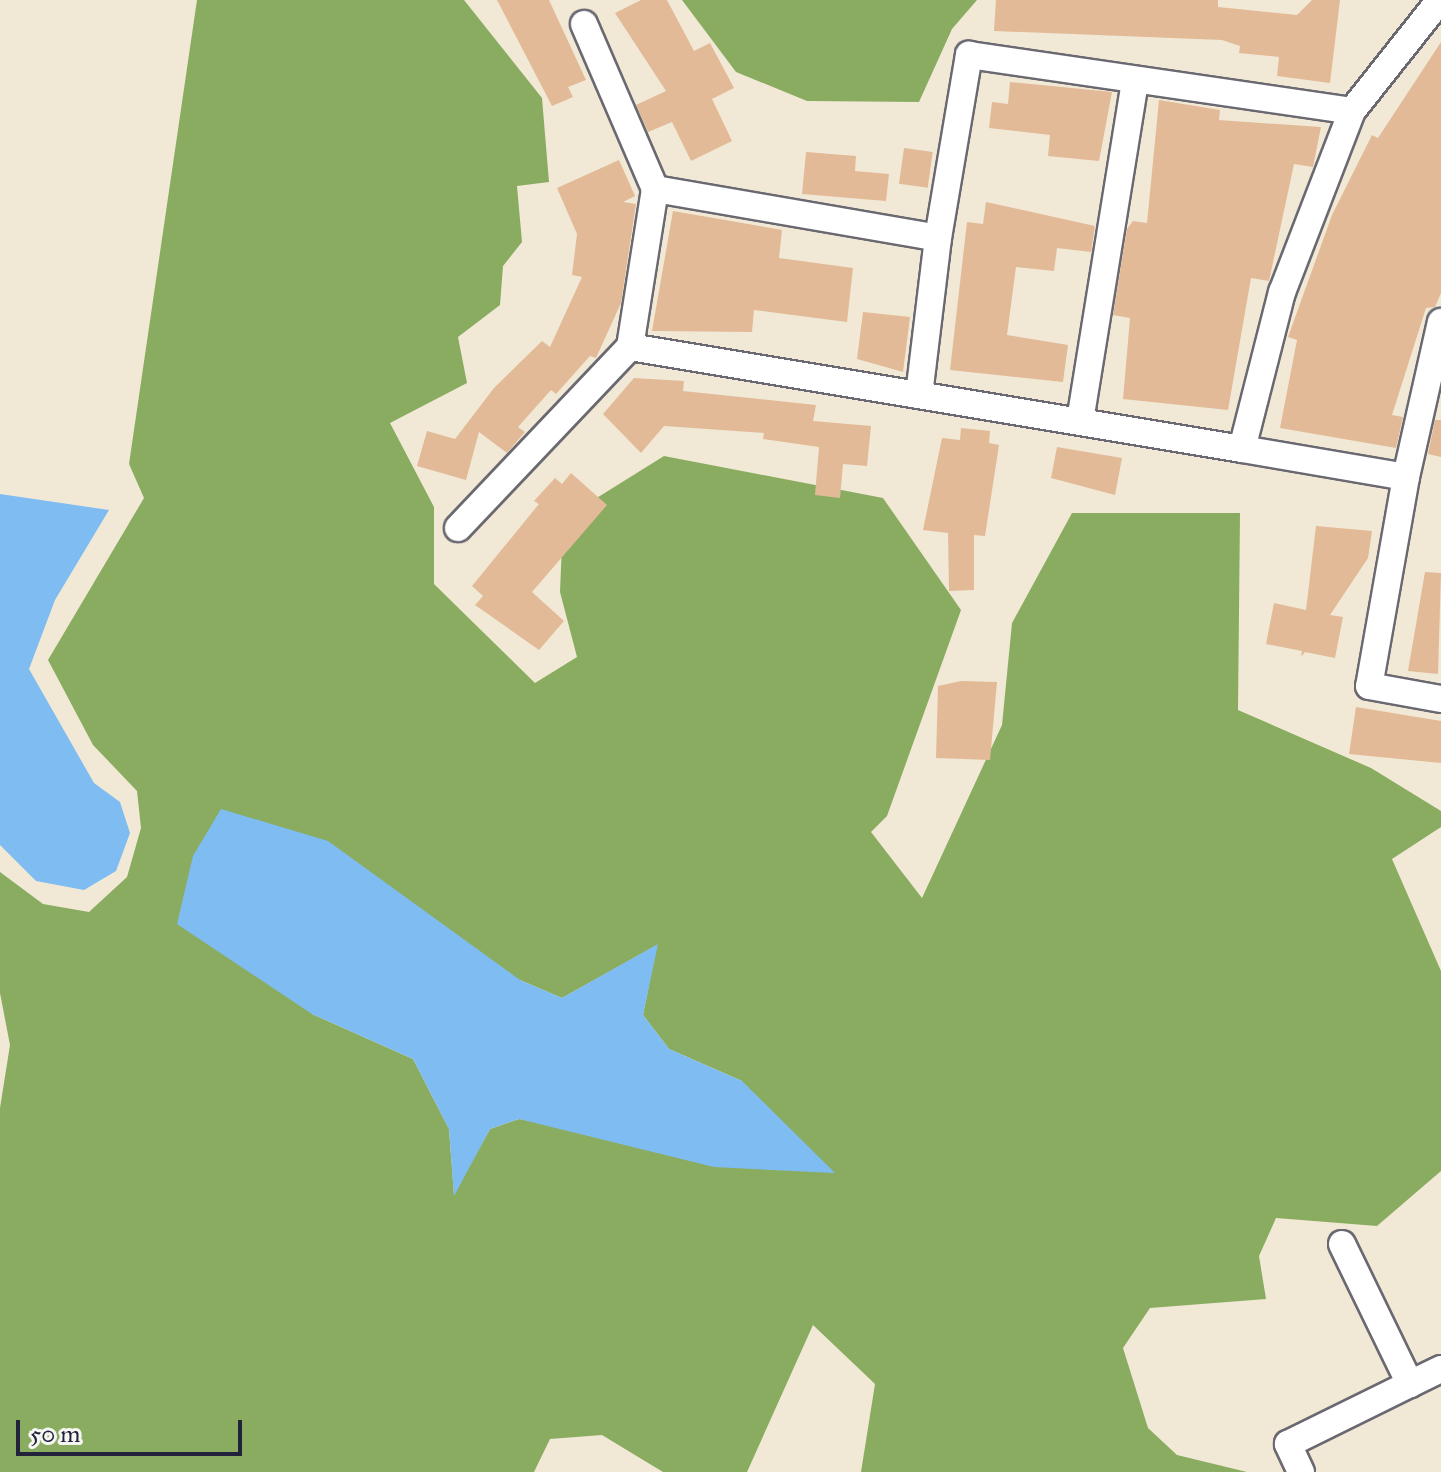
<!DOCTYPE html>
<style>
body{margin:0}
#map{position:relative;width:1441px;height:1472px;overflow:hidden;background:#f1e9d5;font-family:"IM FELL Great Primer",serif}
div>[style]{position:absolute}
[style*='--x']{left:calc(var(--x)*1px);top:calc(var(--y)*1px);width:calc(var(--w)*1px);rotate:calc(var(--a)*1deg)}
.forest>*{inset:0;background:#8aac61}
.water>*{inset:0;background:#7fbcf2}
.building>*{inset:0;background:#e2ba97;transform-origin:0 0}
.roads{filter:drop-shadow(2px 0 #6a6871) drop-shadow(-2px 0 #6a6871) drop-shadow(0 2px #6a6871) drop-shadow(0 -2px #6a6871)}
.street>*{height:26px;margin:-13px;padding:0 13px;transform-origin:13px;border-radius:13px;background:#fff}
span{translate:-50% -50%;white-space:nowrap;text-align:center;line-height:1.15;-webkit-text-stroke:6px #f6f6f2;paint-order:stroke}
.scale{position:absolute;left:16px;top:1420px;width:226px;height:36px;box-sizing:border-box;border:4px solid #22223b;border-top:0;padding-left:10px;font-size:24px;line-height:28px;white-space:nowrap;color:#22223b;-webkit-text-stroke:6px #f6f6f2;paint-order:stroke}
</style>
<div id="map">
<div class="forest">
<i style="clip-path:polygon(evenodd,197px 0,464px 0,542px 98px,549px 182px,517px 186px,522px 242px,503px 266px,500px 305px,458px 337px,467px 383px,390px 423px,434px 507px,434px 584px,535px 683px,577px 657px,560px 592px,563px 519px,664px 456px,883px 498px,961px 610px,887px 816px,871px 832px,922px 898px,1002px 725px,1012px 623px,1072px 513px,1240px 513px,1238px 710px,1371px 768px,1441px 811px,1441px 827px,1392px 859px,1441px 971px,1441px 1171px,1377px 1226px,1276px 1218px,1259px 1256px,1266px 1299px,1150px 1308px,1123px 1348px,1148px 1428px,1177px 1455px,1247px 1472px,861px 1472px,875px 1384px,813px 1325px,747px 1472px,663px 1472px,602px 1435px,550px 1439px,534px 1472px,0 1472px,0 1108px,10px 1045px,0 993px,0 872px,43px 904px,89px 912px,127px 877px,141px 828px,137px 791px,93px 745px,48px 660px,144px 498px,129px 464px,197px 0,657px 945px,643px 1015px,669px 1049px,742px 1081px,585px 1131px,519px 1119px,490px 1129px,454px 1194px,449px 1129px,413px 1059px,312px 1014px,520px 980px,562px 998px,657px 945px)"></i>
<i style="clip-path:polygon(682px 0,977px 0,952px 29px,919px 102px,807px 101px,736px 72px)"></i>
</div>
<div class="water">
<i style="clip-path:polygon(0 494px,109px 510px,55px 600px,29px 669px,94px 783px,120px 802px,130px 833px,116px 871px,84px 890px,36px 881px,0 845px)"></i>
<i style="clip-path:polygon(221px 809px,328px 841px,520px 980px,562px 998px,658px 944px,643px 1015px,669px 1049px,742px 1081px,835px 1173px,714px 1167px,519px 1119px,490px 1129px,454px 1196px,449px 1129px,413px 1059px,312px 1014px,177px 924px,193px 856px)"></i>
</div>
<div class="building">
<i style="clip-path:polygon(497px 0,549px 0,586px 80px,568px 87px,573px 97px,552px 106px)"></i>
<i style="clip-path:polygon(641px 0,667px 0,694px 51px,710px 43px,734px 88px,712px 99px,732px 141px,691px 161px,672px 122px,648px 132px,636px 105px,666px 91px,615px 13px)"></i>
<i style="clip-path:polygon(996px 0,1218px 0,1218px 7px,1297px 15px,1312px 0,1340px 0,1330px 83px,1277px 76px,1279px 57px,1239px 53px,1240px 46px,1222px 40px,994px 31px)"></i>
<i style="clip-path:polygon(1441px 42px,1441px 293px,1435px 307px,1426px 308px,1392px 415px,1403px 417px,1396px 448px,1280px 428px,1297px 340px,1288px 337px,1332px 215px,1372px 135px,1378px 138px)"></i>
<i style="clip-path:polygon(1010px 82px,1112px 92px,1099px 161px,1048px 156px,1050px 135px,989px 128px,992px 102px,1008px 104px)"></i>
<i style="clip-path:polygon(1159px 100px,1220px 110px,1219px 120px,1321px 127px,1313px 167px,1294px 164px,1269px 281px,1251px 278px,1228px 410px,1123px 399px,1130px 318px,1113px 315px,1127px 229px,1133px 221px,1147px 223px)"></i>
<i style="left:904px;top:148px;width:29px;height:36px;rotate:8deg"></i>
<i style="clip-path:polygon(806px 152px,856px 156px,855px 171px,889px 174px,886px 201px,802px 194px)"></i>
<i style="clip-path:polygon(619px 160px,635px 196px,623px 202px,636px 204px,621px 303px,596px 358px,590px 356px,556px 394px,551px 390px,518px 427px,525px 432px,507px 453px,479px 432px,466px 480px,417px 466px,427px 431px,455px 439px,494px 388px,542px 341px,550px 347px,582px 277px,572px 275px,577px 234px,557px 188px)"></i>
<i style="clip-path:polygon(986px 202px,1095px 226px,1091px 252px,1057px 248px,1054px 271px,1016px 267px,1007px 335px,1068px 345px,1063px 382px,950px 370px,967px 222px,983px 224px)"></i>
<i style="clip-path:polygon(673px 211px,782px 230px,779px 258px,853px 268px,847px 322px,754px 310px,752px 332px,652px 331px)"></i>
<i style="clip-path:polygon(863px 312px,910px 317px,903px 372px,857px 359px)"></i>
<i style="clip-path:polygon(634px 378px,684px 381px,683px 391px,816px 405px,813px 421px,871px 426px,867px 466px,843px 464px,840px 498px,815px 495px,819px 447px,763px 439px,764px 433px,664px 426px,641px 453px,603px 414px)"></i>
<i style="clip-path:polygon(1435px 420px,1441px 420px,1441px 457px,1428px 454px)"></i>
<i style="clip-path:polygon(961px 428px,990px 431px,989px 443px,999px 445px,985px 536px,974px 535px,974px 590px,949px 591px,948px 533px,923px 530px,942px 438px,960px 440px)"></i>
<i style="clip-path:polygon(1057px 447px,1122px 458px,1115px 495px,1051px 478px)"></i>
<i style="clip-path:polygon(571px 473px,607px 505px,532px 592px,564px 621px,539px 650px,475px 605px,483px 596px,472px 586px,539px 504px,534px 501px,555px 478px,562px 484px)"></i>
<i style="clip-path:polygon(1316px 526px,1372px 531px,1368px 558px,1330px 615px,1343px 617px,1335px 658px,1305px 652px,1301px 657px,1302px 651px,1266px 644px,1274px 603px,1306px 610px)"></i>
<i style="clip-path:polygon(1425px 572px,1441px 573px,1438px 674px,1408px 671px)"></i>
<i style="clip-path:polygon(961px 681px,997px 682px,990px 760px,936px 758px,938px 686px)"></i>
<i style="clip-path:polygon(1356px 707px,1441px 721px,1441px 763px,1349px 754px)"></i>
</div>
<div class="roads">
<div class="street">
<i style="--x:1440;--y:0;--w:142;--a:128.4"></i>
<i style="--x:1352;--y:111;--w:194;--a:111.1"></i>
<i style="--x:1282;--y:292;--w:162;--a:104.3"></i>
<i style="--x:1242;--y:449;--w:166;--a:9.7"></i>
<i style="--x:1406;--y:477;--w:159;--a:-77.3"></i>
<i style="--x:584;--y:24;--w:180;--a:66.7"></i>
<i style="--x:655;--y:189;--w:287;--a:9.8"></i>
<i style="--x:938;--y:238;--w:186;--a:-80.4"></i>
<i style="--x:969;--y:55;--w:387;--a:8.3"></i>
<i style="--x:630;--y:347;--w:620;--a:9.46"></i>
<i style="--x:919;--y:395;--w:158;--a:-83.1"></i>
<i style="--x:1080;--y:421;--w:345;--a:-80.8"></i>
<i style="--x:1406;--y:477;--w:212;--a:100"></i>
<i style="--x:1369;--y:686;--w:73;--a:10.2"></i>
<i style="--x:458;--y:528;--w:250;--a:-46.5"></i>
<i style="--x:630;--y:347;--w:160;--a:-81"></i>
<i style="--x:1342;--y:1244;--w:156;--a:64.1"></i>
<i style="--x:1410;--y:1384;--w:34;--a:-26"></i>
<i style="--x:1301;--y:1472;--w:31;--a:-115"></i>
<i style="--x:1288;--y:1444;--w:136;--a:-26.2"></i>
</div>
</div>
<div class="scale">50 m</div>
</div>
